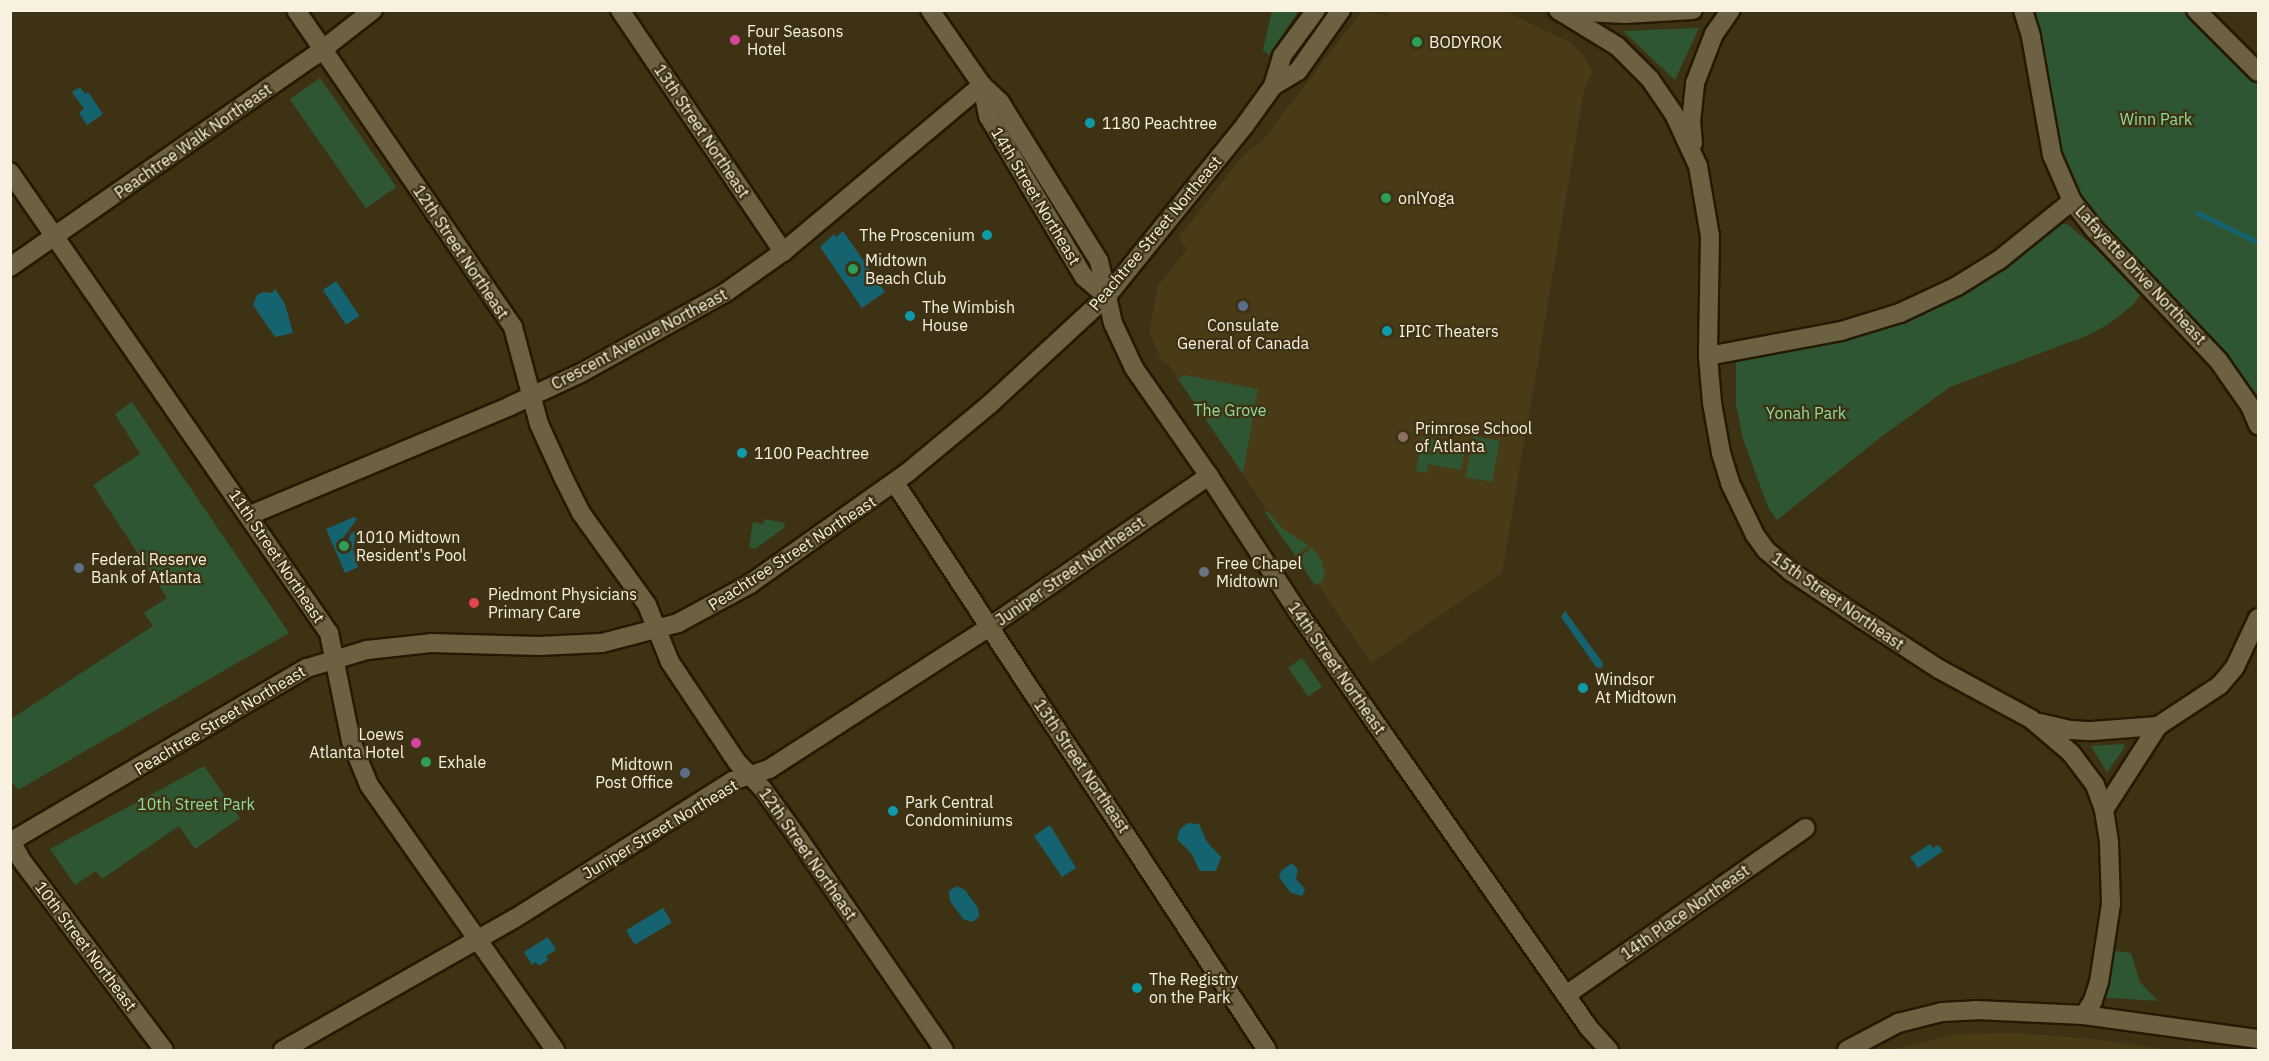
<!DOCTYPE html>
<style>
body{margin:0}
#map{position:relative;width:2269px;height:1061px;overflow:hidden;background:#3e3215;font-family:"IBM Plex Sans",sans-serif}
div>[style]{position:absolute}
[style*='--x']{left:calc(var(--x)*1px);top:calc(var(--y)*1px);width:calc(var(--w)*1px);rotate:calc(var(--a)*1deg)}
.built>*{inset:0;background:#493b16}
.green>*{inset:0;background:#2e5633;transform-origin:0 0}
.water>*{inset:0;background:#15636f;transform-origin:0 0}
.stream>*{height:4.5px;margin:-2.25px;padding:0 2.25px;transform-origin:2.25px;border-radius:2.25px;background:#15636f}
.roads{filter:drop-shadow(2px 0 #251a00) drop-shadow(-2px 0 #251a00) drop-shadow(0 2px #251a00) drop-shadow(0 -2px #251a00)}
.minor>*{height:18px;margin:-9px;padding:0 9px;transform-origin:9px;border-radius:9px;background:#6d6143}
.secondary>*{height:18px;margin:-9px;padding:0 9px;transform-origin:9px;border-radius:9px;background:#6d6143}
.dots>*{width:16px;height:16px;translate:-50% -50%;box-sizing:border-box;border:3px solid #3e3215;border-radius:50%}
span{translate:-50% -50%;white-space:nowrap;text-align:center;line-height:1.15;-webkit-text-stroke:4.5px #3e3215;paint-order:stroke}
.poi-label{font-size:16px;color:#f8f1e0}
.left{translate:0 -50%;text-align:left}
.right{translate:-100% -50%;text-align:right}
.park-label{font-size:16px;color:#90dd98}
.street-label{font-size:16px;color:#f8f1e0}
.frame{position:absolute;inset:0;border:12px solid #f8f1e0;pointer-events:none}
</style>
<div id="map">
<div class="built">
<i style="clip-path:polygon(1362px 11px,1387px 16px,1388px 12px,1422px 11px,1505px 11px,1569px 42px,1584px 55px,1592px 72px,1584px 91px,1502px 573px,1371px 663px,1168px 364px,1163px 363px,1149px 332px,1158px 286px,1187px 249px,1179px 237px,1243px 156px,1263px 140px)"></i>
<i style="clip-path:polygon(2016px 1033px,2094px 1039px,2169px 1050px,1896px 1049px,1957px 1034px)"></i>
</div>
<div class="green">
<i style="clip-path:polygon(1272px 11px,1298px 11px,1269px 55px,1263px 50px)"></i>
<i style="clip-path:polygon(2017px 11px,2197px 11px,2258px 74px,2258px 421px,2071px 197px)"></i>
<i style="clip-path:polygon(1699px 28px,1675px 80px,1623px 31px)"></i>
<i style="left:320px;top:78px;width:133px;height:37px;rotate:55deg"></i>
<i style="clip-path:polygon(2061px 223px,2068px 225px,2092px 245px,2132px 286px,2140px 295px,2134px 304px,2109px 324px,2086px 336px,1950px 387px,1881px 437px,1777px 520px,1768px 507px,1743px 439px,1736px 404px,1736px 362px,1745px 356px,1856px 337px,1908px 321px,1982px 282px)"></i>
<i style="clip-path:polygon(1185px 375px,1258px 389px,1243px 474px,1178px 379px)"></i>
<i style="clip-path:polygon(132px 402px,289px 633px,18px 790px,11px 781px,11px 719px,153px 626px,144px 613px,167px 598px,93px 485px,140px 454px,115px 414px)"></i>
<i style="left:1473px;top:436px;width:27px;height:42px;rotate:10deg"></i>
<i style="clip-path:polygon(1422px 437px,1466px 445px,1461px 470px,1428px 464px,1427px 473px,1416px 471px)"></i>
<i style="clip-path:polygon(1264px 511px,1268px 512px,1283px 529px,1308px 545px,1296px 557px)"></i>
<i style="clip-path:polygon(764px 519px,785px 523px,784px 528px,755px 549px,749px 547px,753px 522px,763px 524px)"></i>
<i style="clip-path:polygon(1311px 547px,1321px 559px,1325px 573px,1323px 581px,1315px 585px,1298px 560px)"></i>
<i style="left:1302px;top:658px;width:35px;height:17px;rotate:55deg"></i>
<i style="clip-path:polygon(2123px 744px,2125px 747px,2107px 772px,2091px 746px)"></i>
<i style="clip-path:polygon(204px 766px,240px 818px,195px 849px,179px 826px,102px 879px,96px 871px,75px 885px,50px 849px)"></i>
<i style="clip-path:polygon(2116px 951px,2131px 953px,2140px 982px,2158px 1001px,2098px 997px,2112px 954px)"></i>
</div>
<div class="water">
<i style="clip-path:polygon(80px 87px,85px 94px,88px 92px,103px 114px,87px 125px,79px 113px,84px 109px,72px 92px)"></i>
<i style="clip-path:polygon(843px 231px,885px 292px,862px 308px,820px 247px,834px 234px,836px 237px)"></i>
<i style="left:336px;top:281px;width:42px;height:16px;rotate:56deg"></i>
<i style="clip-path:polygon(275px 289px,285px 304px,293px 333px,275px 337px,253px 305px,257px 295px,263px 292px,272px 293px)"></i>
<i style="clip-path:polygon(354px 517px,357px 519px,343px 538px,348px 540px,352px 532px,356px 534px,353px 550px,358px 567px,345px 573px,326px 529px)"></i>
<i style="clip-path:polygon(1565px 611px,1603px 663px,1602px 668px,1596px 667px,1561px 617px)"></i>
<i style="clip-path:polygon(1188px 823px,1199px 824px,1207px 842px,1221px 857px,1216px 871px,1200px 871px,1191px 853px,1177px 839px,1180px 829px)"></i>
<i style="clip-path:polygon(1050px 825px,1076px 868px,1062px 877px,1034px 836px)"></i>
<i style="clip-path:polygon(1930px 844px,1933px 848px,1938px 845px,1943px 851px,1918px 868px,1910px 857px)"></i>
<i style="clip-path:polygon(1292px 863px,1298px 870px,1296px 879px,1305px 889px,1302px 896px,1291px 893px,1279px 877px,1281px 871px)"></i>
<i style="clip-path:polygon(957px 886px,965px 890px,978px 908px,979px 917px,972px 922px,963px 919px,950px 901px,949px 891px)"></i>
<i style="left:663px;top:908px;width:17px;height:43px;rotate:59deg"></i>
<i style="clip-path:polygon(548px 937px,556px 950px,546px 956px,548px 960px,539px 966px,536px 962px,532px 965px,524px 952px)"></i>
</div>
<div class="stream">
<i style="--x:2198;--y:213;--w:67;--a:25.8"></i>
</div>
<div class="roads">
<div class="minor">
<i style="--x:296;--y:10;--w:384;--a:55.6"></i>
<i style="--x:513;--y:327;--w:100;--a:75"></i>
<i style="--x:539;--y:424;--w:58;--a:65.6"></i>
<i style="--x:563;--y:477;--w:40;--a:63.4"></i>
<i style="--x:581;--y:513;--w:113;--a:54.3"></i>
<i style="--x:647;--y:605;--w:61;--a:68"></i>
<i style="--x:670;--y:662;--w:120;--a:56.2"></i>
<i style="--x:737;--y:762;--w:36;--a:46"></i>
<i style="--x:762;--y:788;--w:63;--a:54"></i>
<i style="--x:799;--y:839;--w:256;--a:55.5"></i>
<i style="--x:620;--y:10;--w:292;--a:56"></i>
<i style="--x:1558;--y:10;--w:69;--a:31.4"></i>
<i style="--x:1617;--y:46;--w:47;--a:45"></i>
<i style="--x:1650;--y:79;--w:42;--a:55.6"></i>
<i style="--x:1674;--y:114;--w:57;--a:65.2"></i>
<i style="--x:1698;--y:166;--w:71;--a:80.3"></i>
<i style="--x:1710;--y:236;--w:120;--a:91"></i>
<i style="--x:1708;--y:356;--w:47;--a:85.1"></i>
<i style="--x:1712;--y:403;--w:51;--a:79.8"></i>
<i style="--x:1721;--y:453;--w:31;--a:73"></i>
<i style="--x:1730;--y:483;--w:58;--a:64.3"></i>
<i style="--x:1755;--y:535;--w:19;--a:54"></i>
<i style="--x:1766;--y:550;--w:32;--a:41"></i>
<i style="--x:1790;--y:571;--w:87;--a:33.7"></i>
<i style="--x:1862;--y:619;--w:92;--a:33"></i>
<i style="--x:1939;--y:669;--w:105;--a:28.5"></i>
<i style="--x:2031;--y:719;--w:52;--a:40.4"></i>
<i style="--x:2071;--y:753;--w:40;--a:53"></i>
<i style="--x:2095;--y:785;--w:27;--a:70"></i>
<i style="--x:2104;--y:810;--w:33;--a:81"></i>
<i style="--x:2109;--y:843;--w:61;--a:88.1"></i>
<i style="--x:2111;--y:904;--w:79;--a:98.7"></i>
<i style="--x:2099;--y:982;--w:20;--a:108"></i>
<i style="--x:2093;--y:1001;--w:17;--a:123"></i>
<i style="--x:2023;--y:10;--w:28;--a:73"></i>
<i style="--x:2031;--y:37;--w:120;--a:79.9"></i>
<i style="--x:2052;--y:155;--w:50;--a:66.5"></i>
<i style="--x:2072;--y:201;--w:34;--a:52"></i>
<i style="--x:2093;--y:228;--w:182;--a:46.6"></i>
<i style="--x:2218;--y:360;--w:56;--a:55.2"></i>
<i style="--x:2250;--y:406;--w:21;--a:67"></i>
<i style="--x:2196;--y:10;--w:88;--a:45"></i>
<i style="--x:1563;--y:11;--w:62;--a:2.8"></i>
<i style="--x:1625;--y:14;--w:68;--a:-3.4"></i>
<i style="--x:1693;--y:143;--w:21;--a:-95"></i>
<i style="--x:1691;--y:122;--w:39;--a:-84"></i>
<i style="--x:1695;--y:83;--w:53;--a:-68.8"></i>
<i style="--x:1714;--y:34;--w:29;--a:-55"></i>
<i style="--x:10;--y:172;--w:561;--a:55.32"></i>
<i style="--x:329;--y:633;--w:110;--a:78.5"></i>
<i style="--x:351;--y:741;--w:48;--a:67.8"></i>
<i style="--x:369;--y:785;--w:324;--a:54.9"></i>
<i style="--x:10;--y:267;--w:370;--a:-34.8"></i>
<i style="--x:314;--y:56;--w:75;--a:-37.9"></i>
<i style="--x:1708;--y:356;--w:135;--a:-10.6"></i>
<i style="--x:1841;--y:331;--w:62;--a:-17"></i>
<i style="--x:1900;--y:313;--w:63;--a:-25.3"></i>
<i style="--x:1957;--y:286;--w:49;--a:-31.8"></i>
<i style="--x:1999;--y:260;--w:94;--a:-38.9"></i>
<i style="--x:895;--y:483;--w:678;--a:56.73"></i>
<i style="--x:250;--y:515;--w:282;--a:-22.7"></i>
<i style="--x:510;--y:406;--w:78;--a:-24.9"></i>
<i style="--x:581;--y:373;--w:165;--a:-29.1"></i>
<i style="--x:725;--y:293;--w:71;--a:-35.3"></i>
<i style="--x:783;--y:252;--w:260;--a:-40"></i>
<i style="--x:2040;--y:723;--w:31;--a:13"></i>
<i style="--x:2070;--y:730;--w:22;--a:3"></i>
<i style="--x:2092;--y:731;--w:66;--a:-4.3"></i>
<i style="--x:2158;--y:726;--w:74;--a:-33.5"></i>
<i style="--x:2220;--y:685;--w:23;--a:-50"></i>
<i style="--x:2235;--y:667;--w:54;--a:-64.9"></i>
<i style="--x:2104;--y:810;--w:100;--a:-57.3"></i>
<i style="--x:1566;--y:995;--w:292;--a:-34.9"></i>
</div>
<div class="secondary">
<i style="--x:930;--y:10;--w:91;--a:55.3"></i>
<i style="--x:982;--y:85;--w:25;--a:43"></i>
<i style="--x:1000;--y:102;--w:187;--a:58.1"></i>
<i style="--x:1099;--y:261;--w:64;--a:77.3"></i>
<i style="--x:1113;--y:323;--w:50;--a:65"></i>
<i style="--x:1134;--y:368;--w:131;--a:55.2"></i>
<i style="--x:1209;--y:476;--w:163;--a:56.8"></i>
<i style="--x:1298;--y:612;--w:508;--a:55.03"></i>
<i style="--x:1589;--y:1028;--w:30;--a:48"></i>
<i style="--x:982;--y:85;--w:32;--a:79"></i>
<i style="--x:988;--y:116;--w:187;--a:59.2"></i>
<i style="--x:1084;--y:277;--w:30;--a:40"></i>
<i style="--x:1273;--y:86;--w:29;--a:-31"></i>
<i style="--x:1298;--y:71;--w:75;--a:-54.8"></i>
<i style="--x:10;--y:840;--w:24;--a:60"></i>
<i style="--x:22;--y:861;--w:236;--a:53.1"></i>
<i style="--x:10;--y:842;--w:344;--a:-30.4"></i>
<i style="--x:307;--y:668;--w:63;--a:-16.7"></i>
<i style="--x:367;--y:650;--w:64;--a:-6.2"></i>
<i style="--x:431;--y:643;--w:108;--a:1.6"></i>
<i style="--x:539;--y:646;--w:63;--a:-2.7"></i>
<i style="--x:602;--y:643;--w:79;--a:-14.7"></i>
<i style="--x:678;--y:623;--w:82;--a:-28.4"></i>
<i style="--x:750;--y:584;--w:192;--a:-35.3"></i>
<i style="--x:907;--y:473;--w:108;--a:-39.7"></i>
<i style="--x:990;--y:404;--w:159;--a:-42.7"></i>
<i style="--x:1107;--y:296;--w:220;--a:-51.1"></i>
<i style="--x:1245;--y:125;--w:48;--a:-54.3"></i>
<i style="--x:1273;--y:86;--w:31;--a:-73"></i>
<i style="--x:1282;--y:56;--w:57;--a:-53.5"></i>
<i style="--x:283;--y:1050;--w:266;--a:-29.6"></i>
<i style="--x:514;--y:919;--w:258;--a:-32.3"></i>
<i style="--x:732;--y:781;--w:39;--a:-18"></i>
<i style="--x:769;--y:769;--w:262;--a:-32.8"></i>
<i style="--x:989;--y:627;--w:267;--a:-34.5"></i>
<i style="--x:1847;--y:1050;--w:58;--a:-27.9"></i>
<i style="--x:1898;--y:1023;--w:45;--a:-14"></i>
<i style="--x:1942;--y:1012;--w:34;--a:-3"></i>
<i style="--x:1976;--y:1010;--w:108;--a:2.7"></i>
<i style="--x:2084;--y:1015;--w:176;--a:7.9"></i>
</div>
</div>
<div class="dots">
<i style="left:735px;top:40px;background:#d1479c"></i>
<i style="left:1417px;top:42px;background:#2e9e5b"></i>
<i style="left:1090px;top:123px;background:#0f9aa8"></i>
<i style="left:1386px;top:198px;background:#2e9e5b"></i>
<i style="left:987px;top:235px;background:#0f9aa8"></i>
<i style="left:853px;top:269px;background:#2e9e5b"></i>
<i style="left:1243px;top:306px;background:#5c6f8a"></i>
<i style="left:910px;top:316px;background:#0f9aa8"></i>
<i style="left:1387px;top:331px;background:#0f9aa8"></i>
<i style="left:1403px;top:437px;background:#8d6e63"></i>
<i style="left:742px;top:453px;background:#0f9aa8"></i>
<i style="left:344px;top:546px;background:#2e9e5b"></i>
<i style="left:79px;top:568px;background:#5c6f8a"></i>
<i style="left:1204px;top:572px;background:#6b7280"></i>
<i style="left:474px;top:603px;background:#e0444e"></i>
<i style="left:1583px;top:688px;background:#0f9aa8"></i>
<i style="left:416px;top:743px;background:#d1479c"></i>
<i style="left:426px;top:762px;background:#2e9e5b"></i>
<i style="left:685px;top:773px;background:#5c6f8a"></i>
<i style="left:893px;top:811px;background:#0f9aa8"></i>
<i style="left:1137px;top:988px;background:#0f9aa8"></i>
</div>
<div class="poi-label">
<span class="left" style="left:747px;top:40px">Four Seasons<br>Hotel</span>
<span class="left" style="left:1429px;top:42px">BODYROK</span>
<span class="left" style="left:1102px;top:123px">1180 Peachtree</span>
<span class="left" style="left:1398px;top:198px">onlYoga</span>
<span class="right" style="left:975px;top:235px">The Proscenium</span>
<span class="left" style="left:865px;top:269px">Midtown<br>Beach Club</span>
<span class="left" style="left:922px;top:316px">The Wimbish<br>House</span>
<span style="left:1243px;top:334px">Consulate<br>General of Canada</span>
<span class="left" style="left:1399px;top:331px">IPIC Theaters</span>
<span class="left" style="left:1415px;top:437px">Primrose School<br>of Atlanta</span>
<span class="left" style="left:754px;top:453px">1100 Peachtree</span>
<span class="left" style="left:356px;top:546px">1010 Midtown<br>Resident's Pool</span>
<span class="left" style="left:91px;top:568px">Federal Reserve<br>Bank of Atlanta</span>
<span class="left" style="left:1216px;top:572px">Free Chapel<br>Midtown</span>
<span class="left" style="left:488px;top:603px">Piedmont Physicians<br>Primary Care</span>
<span class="left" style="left:1595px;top:688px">Windsor<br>At Midtown</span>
<span class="right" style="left:404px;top:743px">Loews<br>Atlanta Hotel</span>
<span class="left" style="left:438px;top:762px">Exhale</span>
<span class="right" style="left:673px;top:773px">Midtown<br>Post Office</span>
<span class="left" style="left:905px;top:811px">Park Central<br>Condominiums</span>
<span class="left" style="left:1149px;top:988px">The Registry<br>on the Park</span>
</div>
<div class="park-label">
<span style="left:2156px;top:119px">Winn Park</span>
<span style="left:1230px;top:410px">The Grove</span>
<span style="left:1806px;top:413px">Yonah Park</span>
<span style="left:196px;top:804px">10th Street Park</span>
</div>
<div class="street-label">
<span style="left:702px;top:131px;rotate:56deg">13th Street Northeast</span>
<span style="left:193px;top:141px;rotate:-35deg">Peachtree Walk Northeast</span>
<span style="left:1036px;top:196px;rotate:59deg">14th Street Northeast</span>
<span style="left:1155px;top:233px;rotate:-50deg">Peachtree Street Northeast</span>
<span style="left:461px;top:252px;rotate:56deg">12th Street Northeast</span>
<span style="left:2141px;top:275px;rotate:47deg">Lafayette Drive Northeast</span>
<span style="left:639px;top:339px;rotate:-28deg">Crescent Avenue Northeast</span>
<span style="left:792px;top:553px;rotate:-33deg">Peachtree Street Northeast</span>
<span style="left:277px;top:556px;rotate:56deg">11th Street Northeast</span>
<span style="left:1070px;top:571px;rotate:-35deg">Juniper Street Northeast</span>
<span style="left:1838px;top:601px;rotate:35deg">15th Street Northeast</span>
<span style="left:1337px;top:668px;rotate:55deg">14th Street Northeast</span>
<span style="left:220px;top:720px;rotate:-31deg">Peachtree Street Northeast</span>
<span style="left:1082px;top:766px;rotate:56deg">13th Street Northeast</span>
<span style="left:660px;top:829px;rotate:-31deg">Juniper Street Northeast</span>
<span style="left:808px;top:854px;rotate:55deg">12th Street Northeast</span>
<span style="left:1685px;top:912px;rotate:-35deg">14th Place Northeast</span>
<span style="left:86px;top:946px;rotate:53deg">10th Street Northeast</span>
</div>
<div class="frame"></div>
</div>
